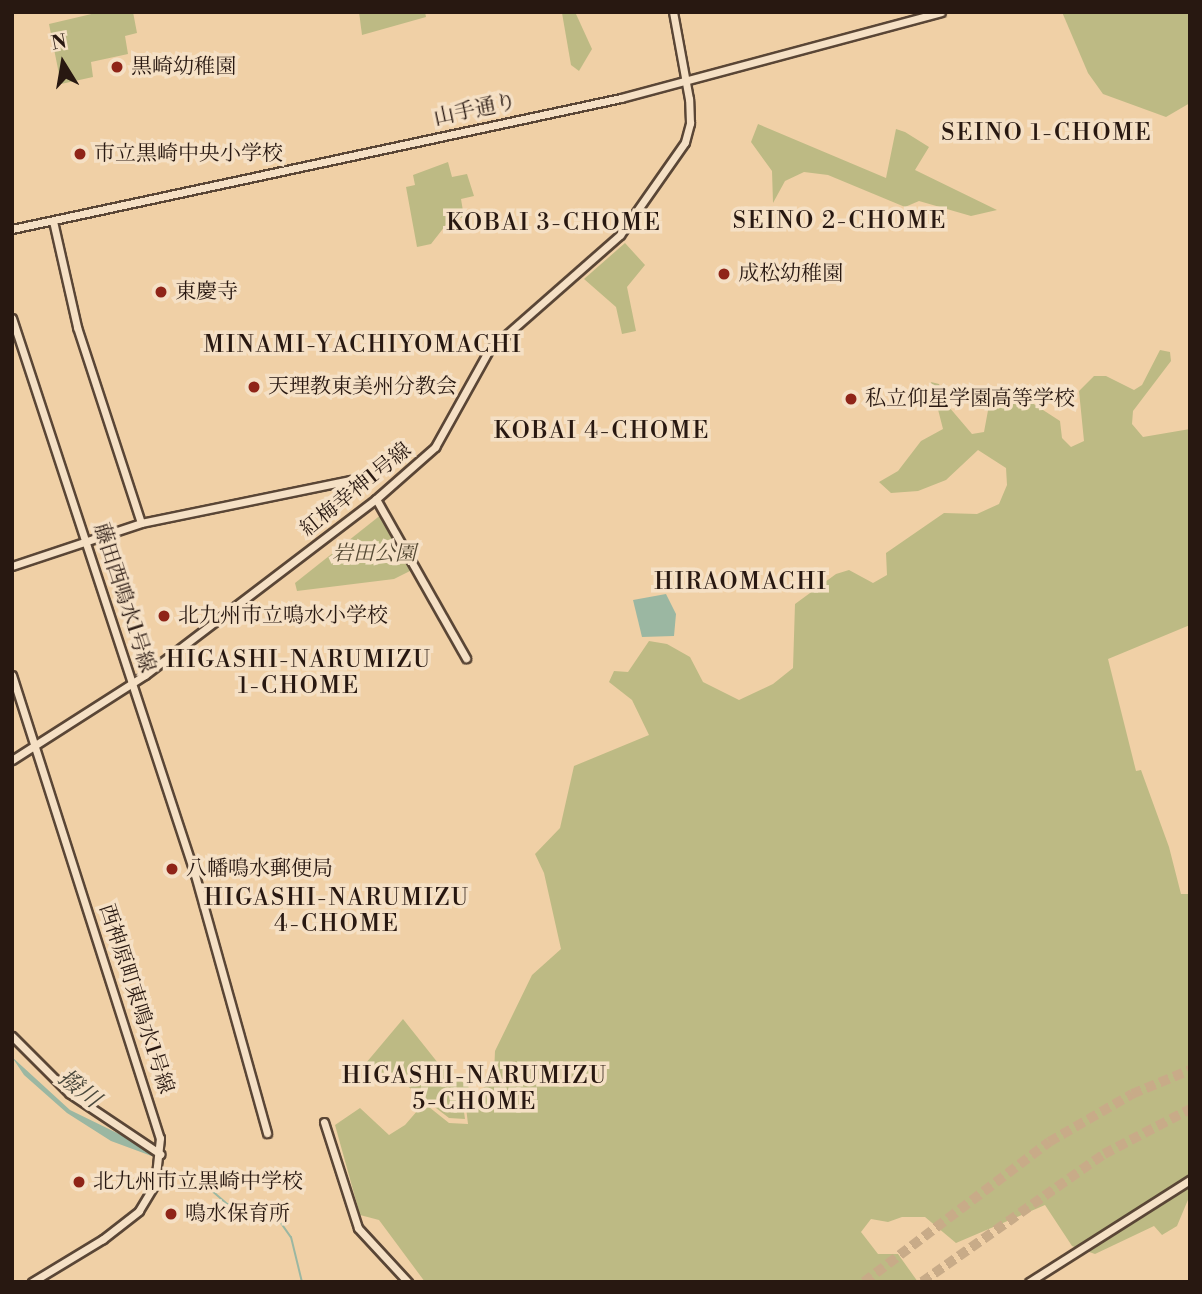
<!DOCTYPE html>
<meta charset="utf-8">
<style>
body{margin:0}
#map{position:relative;width:1202px;height:1294px;overflow:hidden;background:#f0d0a6;font-family:"Libre Bodoni","Noto Serif JP",serif}
div>[style]{position:absolute}
[style*='--x']{left:calc(var(--x)*1px);top:calc(var(--y)*1px);width:calc(var(--w)*1px);rotate:calc(var(--a)*1deg)}
.green>*{inset:0;background:#bdba84}
.water>*{inset:0;background:#9bb7a2}
.stream>*{height:2px;margin:-1px;padding:0 1px;transform-origin:1px;border-radius:1px;background:#9bb7a2}
.highway-tunnel>*{height:10px;margin-top:-5px;transform-origin:0;background:repeating-linear-gradient(90deg,#c8ab88 0 10px,transparent 0 15px)}
.roads{filter:drop-shadow(2px 0 #5a4636) drop-shadow(-2px 0 #5a4636) drop-shadow(0 2px #5a4636) drop-shadow(0 -2px #5a4636)}
.minor>*{height:7px;margin:-3.5px;padding:0 3.5px;transform-origin:3.5px;border-radius:3.5px;background:#f5e0c5}
.dots>*{width:19px;height:19px;translate:-50% -50%;box-sizing:border-box;border:4px solid #f5e0c5;border-radius:50%}
span{translate:-50% -50%;white-space:nowrap;text-align:center;line-height:1.15;-webkit-text-stroke:7px #f5e0c5;paint-order:stroke}
.poi-label{font-size:21px;color:#281811}
.left{translate:0 -50%;text-align:left}
.street-label{font-size:21px;color:#281811}
.park-label{font-size:21px;color:#554934;font-style:italic}
.neighbourhood-label{font-size:23px;color:#281811;letter-spacing:2px}
.water-label{font-size:23px;color:#4a483c;font-style:italic}
.frame{position:absolute;inset:0;border:14px solid #281811;pointer-events:none}
.north{position:absolute;left:28px;top:28px;width:70px;height:70px;-webkit-text-stroke:5px #f5e0c5;paint-order:stroke;rotate:349deg;font-size:19px;font-weight:700;line-height:28px;text-align:center;color:#281811}
.north::after{content:'';display:block;margin:auto;width:24px;height:32px;background:#281811;clip-path:polygon(50% 0,100% 100%,50% 72%,0 100%)}
</style>
<div id="map">
<div class="green">
<i style="clip-path:polygon(100px 12px,133px 12px,137px 33px,125px 36px,128px 54px,91px 62px,93px 77px,61px 84px,49px 24px)"></i>
<i style="clip-path:polygon(359px 12px,425px 12px,426px 17px,362px 35px)"></i>
<i style="clip-path:polygon(1062px 12px,1190px 12px,1190px 103px,1166px 117px,1103px 94px,1088px 73px)"></i>
<i style="clip-path:polygon(562px 13px,576px 14px,592px 49px,579px 71px,571px 65px)"></i>
<i style="clip-path:polygon(758px 124px,886px 178px,896px 129px,905px 132px,929px 147px,915px 170px,997px 210px,971px 216px,919px 201px,905px 207px,828px 175px,804px 172px,785px 181px,773px 203px,772px 171px,751px 142px)"></i>
<i style="clip-path:polygon(448px 162px,452px 177px,467px 174px,474px 196px,461px 199px,464px 217px,449px 221px,431px 244px,417px 247px,406px 187px,415px 185px,413px 175px)"></i>
<i style="clip-path:polygon(625px 243px,645px 265px,627px 287px,636px 331px,622px 334px,616px 307px,584px 279px)"></i>
<i style="clip-path:polygon(1160px 350px,1170px 352px,1171px 361px,1133px 411px,1132px 424px,1143px 437px,1190px 429px,1190px 625px,1108px 659px,1136px 771px,1141px 770px,1169px 847px,1181px 894px,1190px 894px,1190px 1195px,1177px 1226px,1162px 1235px,1154px 1226px,1095px 1254px,1072px 1246px,1045px 1205px,956px 1243px,925px 1217px,902px 1217px,888px 1222px,871px 1219px,861px 1232px,878px 1254px,898px 1254px,918px 1282px,425px 1282px,379px 1220px,360px 1215px,335px 1125px,360px 1108px,389px 1135px,405px 1125px,424px 1103px,449px 1123px,468px 1124px,465px 1099px,488px 1085px,494px 1074px,495px 1051px,532px 975px,561px 949px,544px 873px,535px 854px,560px 828px,574px 766px,649px 735px,632px 700px,609px 682px,614px 671px,628px 672px,649px 641px,667px 644px,690px 657px,703px 682px,739px 700px,773px 684px,793px 668px,795px 604px,836px 574px,849px 570px,873px 583px,887px 575px,886px 553px,944px 513px,977px 514px,999px 504px,1007px 485px,1006px 468px,978px 450px,946px 480px,918px 491px,891px 493px,879px 482px,898px 471px,921px 441px,943px 429px,931px 382px,939px 384px,949px 407px,972px 434px,984px 432px,989px 405px,1007px 396px,1026px 399px,1060px 421px,1062px 438px,1071px 447px,1084px 441px,1079px 391px,1094px 376px,1106px 376px,1134px 390px,1142px 385px)"></i>
<i style="clip-path:polygon(382px 514px,412px 570px,394px 579px,297px 591px,295px 583px)"></i>
<i style="clip-path:polygon(403px 1019px,438px 1063px,469px 1087px,462px 1098px,465px 1119px,449px 1118px,397px 1078px,386px 1081px,366px 1063px)"></i>
</div>
<div class="water">
<i style="clip-path:polygon(666px 594px,676px 614px,674px 636px,642px 637px,633px 600px)"></i>
<i style="clip-path:polygon(12px 1057px,70px 1110px,158px 1153px,157px 1158px,111px 1141px,67px 1113px,24px 1075px)"></i>
</div>
<div class="stream">
<i style="--x:203;--y:1183;--w:32;--a:41"></i>
<i style="--x:227;--y:1204;--w:42;--a:2.7"></i>
<i style="--x:269;--y:1206;--w:38;--a:55"></i>
<i style="--x:291;--y:1237;--w:46;--a:76.3"></i>
</div>
<div class="highway-tunnel">
<i style="--x:864;--y:1282;--w:232;--a:-37.1"></i>
<i style="--x:1049;--y:1142;--w:96;--a:-30"></i>
<i style="--x:1132;--y:1094;--w:63;--a:-22.5"></i>
<i style="--x:922;--y:1282;--w:223;--a:-35.1"></i>
<i style="--x:1104;--y:1154;--w:97;--a:-27.6"></i>
</div>
<div class="roads">
<div class="minor">
<i style="--x:53;--y:221;--w:109;--a:77.2"></i>
<i style="--x:77;--y:327;--w:206;--a:71.9"></i>
<i style="--x:12;--y:229;--w:623;--a:-12.14"></i>
<i style="--x:621;--y:98;--w:331;--a:-15"></i>
<i style="--x:12;--y:318;--w:586;--a:71.81"></i>
<i style="--x:195;--y:875;--w:268;--a:74.4"></i>
<i style="--x:376;--y:499;--w:183;--a:60.5"></i>
<i style="--x:12;--y:566;--w:136;--a:-18.4"></i>
<i style="--x:141;--y:523;--w:230;--a:-11.6"></i>
<i style="--x:12;--y:675;--w:486;--a:72.3"></i>
<i style="--x:160;--y:1138;--w:46;--a:96.2"></i>
<i style="--x:155;--y:1184;--w:31;--a:121"></i>
<i style="--x:139;--y:1211;--w:46;--a:142.1"></i>
<i style="--x:103;--y:1239;--w:83;--a:148.8"></i>
<i style="--x:12;--y:760;--w:158;--a:-32.6"></i>
<i style="--x:145;--y:675;--w:290;--a:-37.3"></i>
<i style="--x:376;--y:499;--w:79;--a:-41.4"></i>
<i style="--x:435;--y:447;--w:111;--a:-60.9"></i>
<i style="--x:489;--y:350;--w:174;--a:-41.3"></i>
<i style="--x:620;--y:235;--w:113;--a:-55"></i>
<i style="--x:685;--y:142;--w:20;--a:-75"></i>
<i style="--x:690;--y:123;--w:24;--a:-92"></i>
<i style="--x:689;--y:99;--w:88;--a:-100.4"></i>
<i style="--x:12;--y:1036;--w:81;--a:45"></i>
<i style="--x:69;--y:1093;--w:110;--a:33.8"></i>
<i style="--x:324;--y:1122;--w:111;--a:72.2"></i>
<i style="--x:358;--y:1228;--w:74;--a:47.2"></i>
<i style="--x:1029;--y:1282;--w:191;--a:-32.4"></i>
</div>
</div>
<div class="dots">
<i style="left:117px;top:67px;background:#8f2418"></i>
<i style="left:80px;top:154px;background:#8f2418"></i>
<i style="left:724px;top:274px;background:#8f2418"></i>
<i style="left:161px;top:292px;background:#8f2418"></i>
<i style="left:254px;top:387px;background:#8f2418"></i>
<i style="left:851px;top:399px;background:#8f2418"></i>
<i style="left:164px;top:616px;background:#8f2418"></i>
<i style="left:172px;top:869px;background:#8f2418"></i>
<i style="left:79px;top:1182px;background:#8f2418"></i>
<i style="left:171px;top:1214px;background:#8f2418"></i>
</div>
<div class="poi-label">
<span class="left" style="left:131px;top:67px">黒崎幼稚園</span>
<span class="left" style="left:94px;top:154px">市立黒崎中央小学校</span>
<span class="left" style="left:738px;top:274px">成松幼稚園</span>
<span class="left" style="left:175px;top:292px">東慶寺</span>
<span class="left" style="left:268px;top:387px">天理教東美州分教会</span>
<span class="left" style="left:865px;top:399px">私立仰星学園高等学校</span>
<span class="left" style="left:178px;top:616px">北九州市立鳴水小学校</span>
<span class="left" style="left:186px;top:869px">八幡鳴水郵便局</span>
<span class="left" style="left:93px;top:1182px">北九州市立黒崎中学校</span>
<span class="left" style="left:185px;top:1214px">鳴水保育所</span>
</div>
<div class="street-label">
<span style="left:475px;top:110px;rotate:-12deg">山手通り</span>
<span style="left:356px;top:490px;rotate:-39deg">紅梅幸神1号線</span>
<span style="left:124px;top:598px;rotate:72deg">藤田西鳴水1号線</span>
<span style="left:136px;top:999px;rotate:72deg">西神原町東鳴水1号線</span>
</div>
<div class="park-label">
<span style="left:374px;top:554px">岩田公園</span>
</div>
<div class="neighbourhood-label">
<span style="left:1047px;top:133px">SEINO 1-CHOME</span>
<span style="left:840px;top:221px">SEINO 2-CHOME</span>
<span style="left:554px;top:223px">KOBAI 3-CHOME</span>
<span style="left:363px;top:345px">MINAMI-YACHIYOMACHI</span>
<span style="left:602px;top:431px">KOBAI 4-CHOME</span>
<span style="left:741px;top:582px">HIRAOMACHI</span>
<span style="left:299px;top:673px">HIGASHI-NARUMIZU<br>1-CHOME</span>
<span style="left:337px;top:911px">HIGASHI-NARUMIZU<br>4-CHOME</span>
<span style="left:475px;top:1089px">HIGASHI-NARUMIZU<br>5-CHOME</span>
</div>
<div class="water-label">
<span style="left:79px;top:1089px;rotate:38deg">撥川</span>
</div>
<div class="frame"></div>
<div class="north">N</div>
</div>
